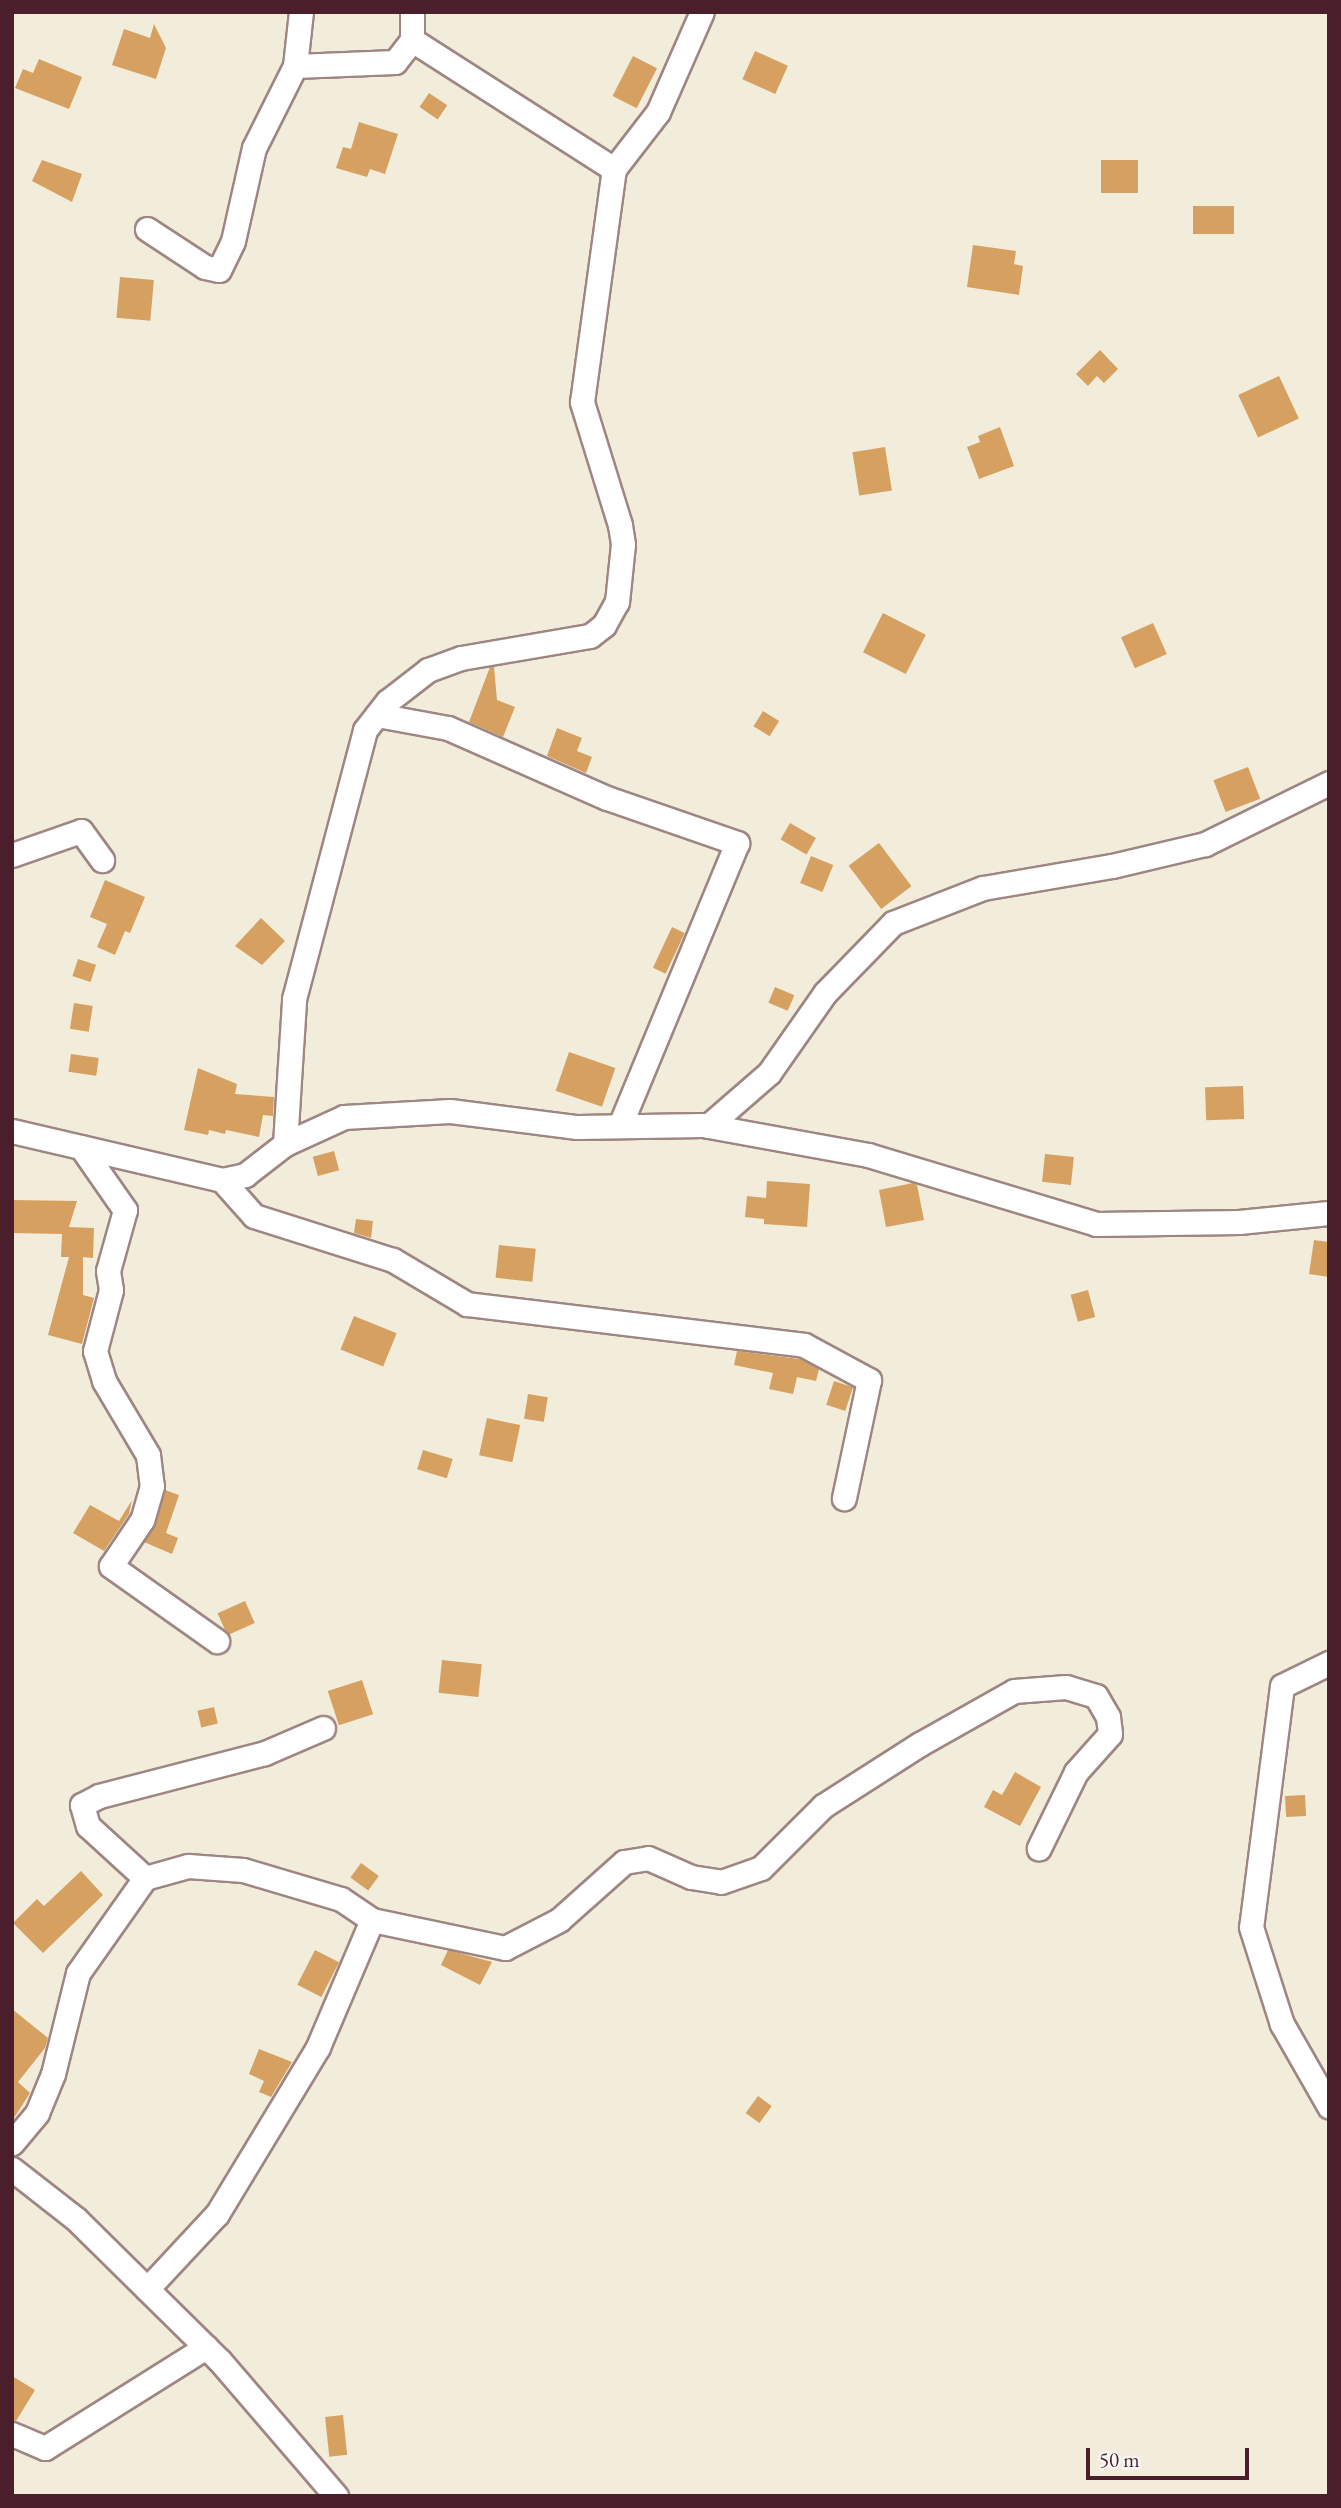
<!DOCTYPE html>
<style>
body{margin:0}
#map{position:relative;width:1341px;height:2508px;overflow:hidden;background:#f2ecdb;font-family:"EB Garamond",serif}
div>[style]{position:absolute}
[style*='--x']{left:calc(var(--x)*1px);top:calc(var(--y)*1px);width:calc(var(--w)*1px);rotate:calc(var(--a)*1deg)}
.building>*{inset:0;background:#d6a160;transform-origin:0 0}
.roads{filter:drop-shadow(2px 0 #9e8683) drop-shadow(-2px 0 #9e8683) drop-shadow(0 2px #9e8683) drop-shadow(0 -2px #9e8683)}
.street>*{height:23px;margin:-11.5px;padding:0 11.5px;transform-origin:11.5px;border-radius:11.5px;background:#fff}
span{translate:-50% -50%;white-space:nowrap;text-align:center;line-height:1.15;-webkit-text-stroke:5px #f6f6f2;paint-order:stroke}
.frame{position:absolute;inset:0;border:14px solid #4a1f2b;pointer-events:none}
.scale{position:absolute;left:1086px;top:2448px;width:163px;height:32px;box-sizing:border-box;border:4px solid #4a1f2b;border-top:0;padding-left:9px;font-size:21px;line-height:24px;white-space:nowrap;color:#4a1f2b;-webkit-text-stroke:5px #f6f6f2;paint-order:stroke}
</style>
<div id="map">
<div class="building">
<i style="clip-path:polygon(154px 24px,166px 48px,156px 79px,112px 65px,124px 29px,150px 38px)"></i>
<i style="left:755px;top:51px;width:36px;height:31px;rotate:24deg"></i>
<i style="left:633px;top:56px;width:27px;height:45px;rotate:27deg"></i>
<i style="clip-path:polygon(39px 59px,82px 77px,69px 109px,15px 88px,23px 69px,33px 73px)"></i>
<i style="left:429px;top:93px;width:22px;height:17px;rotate:34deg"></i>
<i style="clip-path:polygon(359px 122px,398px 134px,385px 174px,370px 169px,367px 177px,336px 168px,343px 147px,351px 149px)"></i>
<i style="clip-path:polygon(42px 160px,82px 174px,72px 202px,32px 181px)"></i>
<i style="left:1101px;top:160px;width:37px;height:33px"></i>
<i style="left:1234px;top:206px;width:28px;height:41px;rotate:90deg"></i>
<i style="clip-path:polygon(973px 245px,1016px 251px,1014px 264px,1023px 266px,1019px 295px,967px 287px)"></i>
<i style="left:120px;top:277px;width:34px;height:41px;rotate:5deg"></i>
<i style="clip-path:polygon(1100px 350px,1118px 369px,1104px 383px,1097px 376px,1088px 386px,1076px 374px)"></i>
<i style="left:1279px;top:376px;width:47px;height:45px;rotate:65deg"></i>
<i style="clip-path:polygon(1000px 427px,1014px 466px,979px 479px,967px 447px,980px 442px,978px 436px)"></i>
<i style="left:885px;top:447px;width:44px;height:33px;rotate:81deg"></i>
<i style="left:883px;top:613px;width:48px;height:44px;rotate:27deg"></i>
<i style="left:1153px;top:623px;width:34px;height:35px;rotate:66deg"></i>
<i style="clip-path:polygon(490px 667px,494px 667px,497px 700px,515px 707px,503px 737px,469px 722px)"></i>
<i style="left:763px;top:711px;width:19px;height:18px;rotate:32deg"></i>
<i style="clip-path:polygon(557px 728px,582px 738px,577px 751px,592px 757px,586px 773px,547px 756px)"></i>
<i style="left:1248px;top:767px;width:34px;height:37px;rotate:69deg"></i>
<i style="left:790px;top:823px;width:30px;height:19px;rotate:30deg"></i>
<i style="left:879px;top:843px;width:54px;height:38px;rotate:53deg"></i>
<i style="left:811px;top:856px;width:24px;height:29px;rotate:22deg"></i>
<i style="clip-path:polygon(105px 880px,145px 897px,130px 933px,125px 931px,115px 955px,97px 947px,107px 924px,90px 917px)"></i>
<i style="clip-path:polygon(261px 918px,285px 941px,262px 965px,235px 946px)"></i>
<i style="left:672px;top:927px;width:14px;height:45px;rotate:25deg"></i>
<i style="left:78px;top:959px;width:19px;height:18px;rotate:18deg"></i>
<i style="left:775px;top:987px;width:21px;height:17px;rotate:23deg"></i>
<i style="left:74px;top:1003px;width:19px;height:26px;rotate:9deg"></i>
<i style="left:569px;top:1052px;width:49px;height:41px;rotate:19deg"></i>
<i style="left:71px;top:1054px;width:28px;height:18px;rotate:8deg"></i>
<i style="clip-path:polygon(198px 1068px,237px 1084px,235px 1094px,274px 1097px,273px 1116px,263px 1115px,259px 1137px,226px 1130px,225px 1134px,209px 1130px,208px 1135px,184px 1130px)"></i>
<i style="left:1243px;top:1086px;width:33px;height:38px;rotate:88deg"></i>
<i style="left:334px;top:1151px;width:20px;height:22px;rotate:75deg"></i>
<i style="left:1045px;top:1154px;width:29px;height:28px;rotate:6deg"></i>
<i style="clip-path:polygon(767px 1181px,810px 1184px,807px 1227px,764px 1224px,764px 1219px,745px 1217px,747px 1196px,766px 1198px)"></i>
<i style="clip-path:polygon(913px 1183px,917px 1185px,924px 1220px,886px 1227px,879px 1190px)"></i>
<i style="clip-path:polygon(12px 1200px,77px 1201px,69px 1227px,94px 1228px,93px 1258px,83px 1257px,83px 1295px,94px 1298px,82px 1344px,48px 1335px,69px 1257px,61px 1257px,62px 1234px,12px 1233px)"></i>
<i style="clip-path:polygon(356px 1219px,373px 1221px,371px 1238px,354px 1233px)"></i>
<i style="clip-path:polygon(1314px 1240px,1329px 1242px,1329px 1277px,1309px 1274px)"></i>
<i style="left:499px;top:1245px;width:37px;height:33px;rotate:6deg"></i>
<i style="left:1088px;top:1290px;width:28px;height:18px;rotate:75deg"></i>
<i style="left:354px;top:1316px;width:46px;height:36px;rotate:22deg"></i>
<i style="clip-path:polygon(737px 1351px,800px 1359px,819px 1369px,816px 1381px,797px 1377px,793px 1394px,769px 1389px,773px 1373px,734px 1365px)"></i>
<i style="left:834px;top:1381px;width:20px;height:25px;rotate:18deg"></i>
<i style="left:528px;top:1394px;width:20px;height:25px;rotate:9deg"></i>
<i style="left:487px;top:1418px;width:34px;height:38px;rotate:12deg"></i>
<i style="left:423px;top:1450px;width:31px;height:20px;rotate:17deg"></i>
<i style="clip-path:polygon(165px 1490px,179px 1495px,166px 1533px,178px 1538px,172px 1554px,144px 1542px,155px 1524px)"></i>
<i style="clip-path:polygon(132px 1500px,129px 1514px,104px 1551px,73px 1533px,90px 1505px,119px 1521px)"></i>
<i style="left:245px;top:1601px;width:24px;height:30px;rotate:66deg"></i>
<i style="left:442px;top:1660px;width:40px;height:33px;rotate:6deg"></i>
<i style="left:362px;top:1680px;width:36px;height:36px;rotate:72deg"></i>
<i style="left:214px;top:1707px;width:17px;height:17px;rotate:77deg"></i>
<i style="clip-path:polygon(1015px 1772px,1041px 1787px,1020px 1826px,984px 1807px,993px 1790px,1002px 1795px)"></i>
<i style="left:1305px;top:1795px;width:21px;height:20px;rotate:87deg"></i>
<i style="left:361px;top:1863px;width:22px;height:18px;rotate:36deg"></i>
<i style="clip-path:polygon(81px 1871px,103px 1895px,43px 1953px,13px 1923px,37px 1899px,44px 1906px)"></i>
<i style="left:315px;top:1950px;width:27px;height:39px;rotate:27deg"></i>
<i style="clip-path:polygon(448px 1950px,492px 1962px,480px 1985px,441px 1965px)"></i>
<i style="clip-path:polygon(12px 2009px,48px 2038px,45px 2048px,18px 2082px,30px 2093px,12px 2121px)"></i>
<i style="clip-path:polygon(259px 2049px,292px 2062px,271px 2097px,259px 2092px,264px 2081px,249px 2074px)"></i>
<i style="left:758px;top:2096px;width:17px;height:21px;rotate:36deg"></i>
<i style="clip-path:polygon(12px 2376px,35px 2390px,16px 2421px,12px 2420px)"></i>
<i style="left:343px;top:2415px;width:40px;height:18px;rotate:84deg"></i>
</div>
<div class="roads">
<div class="street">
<i style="--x:412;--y:40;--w:240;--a:32.6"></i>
<i style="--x:295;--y:66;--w:100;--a:-2.3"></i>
<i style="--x:395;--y:62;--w:28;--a:-52"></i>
<i style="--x:412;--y:40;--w:28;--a:-90"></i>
<i style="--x:147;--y:229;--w:69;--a:33.2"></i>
<i style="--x:205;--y:267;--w:14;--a:12"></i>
<i style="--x:219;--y:270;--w:32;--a:-64"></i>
<i style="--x:233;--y:241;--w:95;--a:-77.3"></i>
<i style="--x:254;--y:148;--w:92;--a:-63.4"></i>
<i style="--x:295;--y:66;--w:54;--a:-83.7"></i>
<i style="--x:377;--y:715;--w:72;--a:10.4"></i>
<i style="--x:448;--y:728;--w:174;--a:23.8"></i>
<i style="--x:607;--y:798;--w:138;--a:19.1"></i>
<i style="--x:737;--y:843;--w:306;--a:112.5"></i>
<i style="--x:12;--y:855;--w:73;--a:-19.2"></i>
<i style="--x:81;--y:831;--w:36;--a:54"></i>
<i style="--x:708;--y:1126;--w:81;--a:-41"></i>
<i style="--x:769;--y:1073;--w:98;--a:-55"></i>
<i style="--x:825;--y:993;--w:98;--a:-45.8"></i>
<i style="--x:893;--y:923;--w:97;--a:-21.3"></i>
<i style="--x:983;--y:888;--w:131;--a:-9.7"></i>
<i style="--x:1112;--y:866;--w:96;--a:-13.3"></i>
<i style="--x:1205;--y:844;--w:138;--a:-26.2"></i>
<i style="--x:12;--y:1131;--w:216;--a:13.1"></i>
<i style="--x:222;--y:1180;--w:24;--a:-12"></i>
<i style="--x:245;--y:1175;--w:51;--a:-37.8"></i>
<i style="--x:285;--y:1144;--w:65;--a:-24.6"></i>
<i style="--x:344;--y:1117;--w:106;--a:-3.2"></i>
<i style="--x:450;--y:1111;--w:128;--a:7.2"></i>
<i style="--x:577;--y:1127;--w:126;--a:-0.9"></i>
<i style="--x:703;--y:1125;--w:168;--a:10.3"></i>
<i style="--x:868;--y:1155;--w:238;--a:16.8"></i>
<i style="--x:1096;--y:1224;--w:143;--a:-0.8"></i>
<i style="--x:1239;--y:1222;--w:90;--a:-5.7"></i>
<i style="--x:285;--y:1144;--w:145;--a:-86.4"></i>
<i style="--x:294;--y:999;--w:278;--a:-75.2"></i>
<i style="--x:365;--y:730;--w:37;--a:-52"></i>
<i style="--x:388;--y:701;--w:51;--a:-37.8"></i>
<i style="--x:428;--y:670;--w:35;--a:-20"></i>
<i style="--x:461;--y:658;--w:131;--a:-9.7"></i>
<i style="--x:590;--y:636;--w:18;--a:-38"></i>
<i style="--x:604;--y:625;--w:26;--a:-61"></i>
<i style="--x:617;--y:602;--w:58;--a:-84.1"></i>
<i style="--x:623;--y:544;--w:19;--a:-99"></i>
<i style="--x:620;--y:525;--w:129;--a:-107.2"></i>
<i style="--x:582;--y:402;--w:235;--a:-82.2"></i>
<i style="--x:614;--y:169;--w:72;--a:-52.3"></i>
<i style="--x:658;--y:112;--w:109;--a:-66.3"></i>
<i style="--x:81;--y:1147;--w:77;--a:55.1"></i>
<i style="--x:125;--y:1210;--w:63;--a:105.6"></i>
<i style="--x:108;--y:1271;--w:19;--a:81"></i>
<i style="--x:111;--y:1290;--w:63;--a:104.7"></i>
<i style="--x:95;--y:1351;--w:31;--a:73"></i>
<i style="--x:104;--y:1381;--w:86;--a:59.3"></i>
<i style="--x:148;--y:1455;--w:31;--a:83"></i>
<i style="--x:152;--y:1486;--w:35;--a:106"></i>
<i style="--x:142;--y:1520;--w:55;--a:124"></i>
<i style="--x:111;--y:1566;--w:130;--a:35.3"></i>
<i style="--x:222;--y:1180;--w:48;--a:48.4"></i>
<i style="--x:254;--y:1216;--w:146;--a:17.6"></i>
<i style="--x:393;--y:1260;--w:86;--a:30.7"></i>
<i style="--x:467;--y:1304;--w:339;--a:6.9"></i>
<i style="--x:804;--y:1345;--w:74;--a:28.3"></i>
<i style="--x:869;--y:1380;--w:121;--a:102"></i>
<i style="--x:1329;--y:1663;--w:52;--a:153.9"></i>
<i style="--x:1282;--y:1686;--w:243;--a:97.3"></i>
<i style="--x:1251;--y:1927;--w:102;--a:72.3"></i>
<i style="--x:1282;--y:2024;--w:95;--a:60.2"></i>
<i style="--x:145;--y:1878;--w:77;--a:-137.6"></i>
<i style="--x:88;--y:1826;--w:22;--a:-106"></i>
<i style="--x:82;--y:1805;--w:19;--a:-28"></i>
<i style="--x:99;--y:1796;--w:171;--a:-14.5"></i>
<i style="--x:265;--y:1753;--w:63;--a:-23.3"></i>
<i style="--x:12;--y:2143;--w:39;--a:-50"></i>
<i style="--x:37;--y:2113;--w:42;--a:-67.7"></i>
<i style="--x:53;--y:2074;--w:104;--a:-76.1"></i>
<i style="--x:78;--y:1973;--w:116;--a:-54.8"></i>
<i style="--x:145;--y:1878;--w:45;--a:-15.6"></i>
<i style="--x:188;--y:1866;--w:55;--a:4.2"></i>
<i style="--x:243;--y:1870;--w:102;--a:16.5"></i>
<i style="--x:341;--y:1899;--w:37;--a:34"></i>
<i style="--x:372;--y:1920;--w:136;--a:11.9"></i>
<i style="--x:505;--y:1948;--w:61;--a:-27.4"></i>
<i style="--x:559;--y:1920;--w:87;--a:-41.7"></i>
<i style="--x:624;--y:1862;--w:24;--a:-9"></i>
<i style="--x:648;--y:1858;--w:47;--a:23.8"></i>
<i style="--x:691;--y:1877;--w:30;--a:9"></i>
<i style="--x:721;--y:1882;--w:42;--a:-19.3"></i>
<i style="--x:761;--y:1868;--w:88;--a:-45"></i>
<i style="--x:823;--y:1806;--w:115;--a:-32.6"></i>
<i style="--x:920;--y:1744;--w:108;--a:-29.4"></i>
<i style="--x:1014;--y:1691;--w:52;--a:-4.4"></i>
<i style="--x:1066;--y:1687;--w:31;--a:17"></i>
<i style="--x:1096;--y:1696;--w:24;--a:60"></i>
<i style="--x:1108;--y:1717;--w:17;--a:83"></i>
<i style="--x:1110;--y:1734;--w:51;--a:131.8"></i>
<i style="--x:1076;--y:1772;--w:85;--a:116"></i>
<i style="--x:12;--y:2169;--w:81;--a:38"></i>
<i style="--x:76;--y:2219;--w:202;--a:44.6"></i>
<i style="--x:220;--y:2361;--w:178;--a:49.3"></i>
<i style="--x:147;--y:2289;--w:103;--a:-47"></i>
<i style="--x:217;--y:2214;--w:195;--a:-58.8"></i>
<i style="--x:318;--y:2047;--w:138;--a:-67"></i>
<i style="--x:12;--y:2434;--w:36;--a:23"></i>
<i style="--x:45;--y:2448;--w:190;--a:-32.1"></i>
</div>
</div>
<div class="frame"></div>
<div class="scale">50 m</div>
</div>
